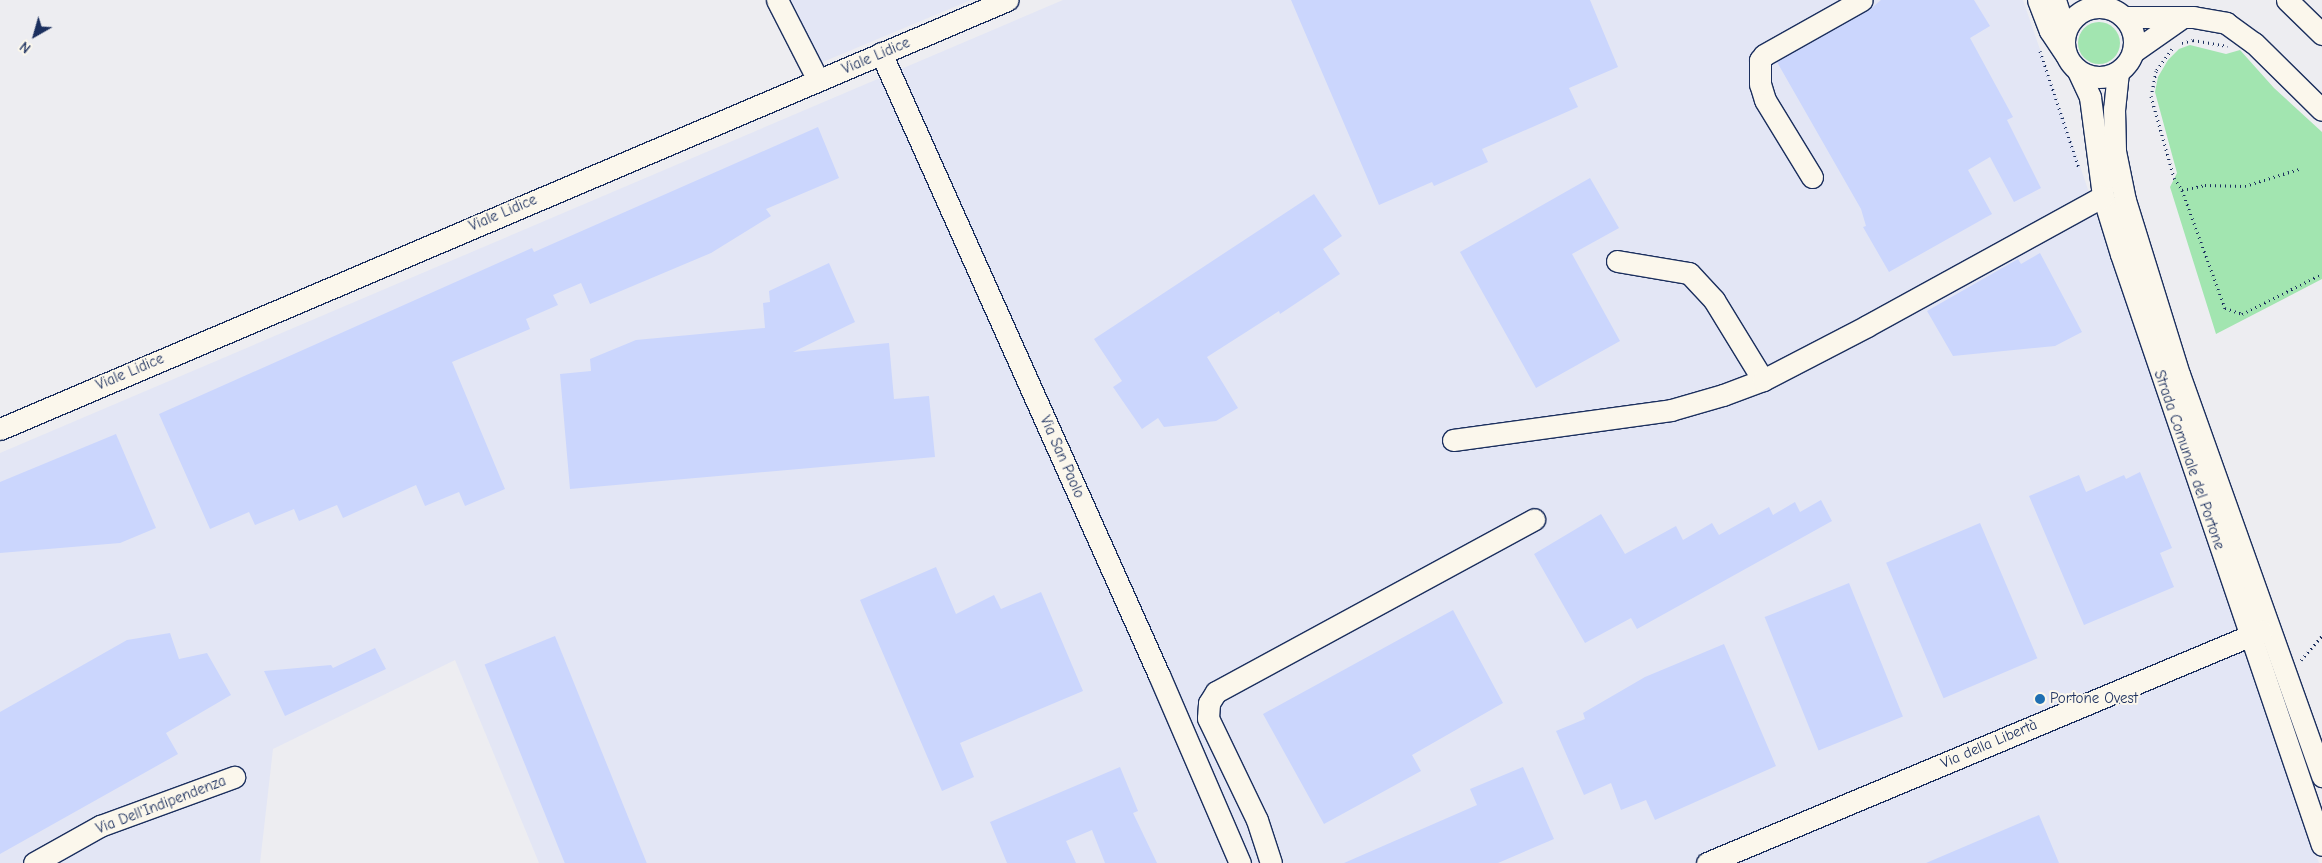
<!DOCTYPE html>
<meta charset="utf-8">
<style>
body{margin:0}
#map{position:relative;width:2322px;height:863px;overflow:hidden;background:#ededf1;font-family:"Comic Neue",sans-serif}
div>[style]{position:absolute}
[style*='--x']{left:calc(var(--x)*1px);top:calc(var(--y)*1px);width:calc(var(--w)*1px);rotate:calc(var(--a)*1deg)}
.built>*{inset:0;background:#e3e6f5}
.green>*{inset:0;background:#a2e5b0}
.round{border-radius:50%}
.building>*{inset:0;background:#cbd6fd;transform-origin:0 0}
.path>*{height:3px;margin-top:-1.5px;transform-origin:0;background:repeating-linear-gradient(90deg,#1b2f5e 0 1px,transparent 0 5px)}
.roads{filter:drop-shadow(1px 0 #1b2f5e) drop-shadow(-1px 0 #1b2f5e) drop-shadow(0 1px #1b2f5e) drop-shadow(0 -1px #1b2f5e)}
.minor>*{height:21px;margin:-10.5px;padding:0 10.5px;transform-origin:10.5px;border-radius:10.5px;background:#fbf7ec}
.minor>.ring{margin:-10.5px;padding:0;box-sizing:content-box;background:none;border:21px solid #fbf7ec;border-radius:50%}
.dots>*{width:14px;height:14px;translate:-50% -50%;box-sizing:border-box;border:2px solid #fbf7ec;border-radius:50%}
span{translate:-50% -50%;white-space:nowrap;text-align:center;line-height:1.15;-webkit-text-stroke:4px #fbf7ec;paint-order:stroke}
.street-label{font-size:15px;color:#1b2f5e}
.poi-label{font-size:15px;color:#1b2f5e}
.left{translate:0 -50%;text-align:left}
.north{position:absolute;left:10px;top:10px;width:50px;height:50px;-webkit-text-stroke:4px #fbf7ec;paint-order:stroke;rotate:218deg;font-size:14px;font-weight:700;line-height:20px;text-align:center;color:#1b2f5e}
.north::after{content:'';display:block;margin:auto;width:18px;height:22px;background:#1b2f5e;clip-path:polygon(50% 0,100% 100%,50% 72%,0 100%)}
</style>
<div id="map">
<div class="built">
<i style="clip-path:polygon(785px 0,971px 0,818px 64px)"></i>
<i style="clip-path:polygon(1063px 0,2023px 0,2319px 863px,539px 863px,455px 660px,273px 749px,260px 863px,0 863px,0 453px)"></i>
</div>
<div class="green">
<i class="round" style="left:2078px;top:22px;width:42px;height:42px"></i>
<i style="clip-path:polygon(2190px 45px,2226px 54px,2240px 50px,2274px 88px,2322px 132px,2322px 279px,2216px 334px,2170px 187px,2177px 173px,2155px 92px,2158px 77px,2168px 60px,2179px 49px)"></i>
</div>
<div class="building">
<i style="clip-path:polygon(1291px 0,1590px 0,1618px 67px,1569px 88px,1578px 107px,1482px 149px,1488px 162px,1434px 186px,1432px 182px,1379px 205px)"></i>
<i style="clip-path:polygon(1881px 0,1974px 0,1990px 26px,1970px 38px,2013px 117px,2007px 120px,2041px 188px,2014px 202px,1990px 157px,1968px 170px,1992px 214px,1889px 272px,1863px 227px,1866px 226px,1861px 209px,1777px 62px,1868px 11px)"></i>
<i style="clip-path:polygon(818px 127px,839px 178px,766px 209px,771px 216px,711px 253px,590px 304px,581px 283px,553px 295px,558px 305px,526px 319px,530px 329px,452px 362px,505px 489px,465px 506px,459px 492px,425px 506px,416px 485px,343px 518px,337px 505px,299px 521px,294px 509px,255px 525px,249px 512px,210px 529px,159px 414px,532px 248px,534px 252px)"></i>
<i style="clip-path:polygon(1590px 178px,1619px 228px,1572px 254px,1620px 341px,1536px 388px,1460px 252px)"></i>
<i style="clip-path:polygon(1314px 194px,1342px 236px,1323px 249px,1340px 274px,1280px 314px,1279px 311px,1207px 357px,1238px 408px,1216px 421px,1164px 427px,1158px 418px,1142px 429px,1113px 387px,1122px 381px,1094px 339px)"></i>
<i style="clip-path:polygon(2040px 253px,2082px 332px,2055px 346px,1953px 356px,1927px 311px,2018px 259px,2021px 264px)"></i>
<i style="clip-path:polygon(829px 263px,855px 322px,793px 352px,889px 343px,894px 399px,929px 396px,935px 457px,570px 489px,560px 374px,591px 371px,590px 359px,636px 340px,765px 328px,763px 303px,770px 302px,769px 291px)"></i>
<i style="clip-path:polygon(116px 434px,156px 528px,120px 543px,0 553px,0 482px)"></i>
<i style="clip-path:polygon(2140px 472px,2172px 548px,2160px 553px,2174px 587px,2084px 625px,2029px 496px,2079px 475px,2086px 492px,2124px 475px,2126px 479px)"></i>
<i style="clip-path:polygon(1821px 500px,1832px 521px,1637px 629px,1631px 618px,1585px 643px,1534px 554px,1601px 514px,1625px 554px,1676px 526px,1683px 540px,1712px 523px,1719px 535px,1769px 507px,1773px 515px,1795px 502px,1800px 512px)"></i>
<i style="left:1980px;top:523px;width:147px;height:102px;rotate:67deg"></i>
<i style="clip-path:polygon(936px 567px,956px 614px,994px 595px,1001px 609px,1041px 592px,1083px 691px,960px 743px,974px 777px,942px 791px,860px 600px)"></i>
<i style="left:1849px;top:583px;width:144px;height:91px;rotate:68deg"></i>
<i style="clip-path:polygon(1453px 610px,1503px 703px,1412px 755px,1421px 771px,1324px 824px,1263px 714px)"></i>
<i style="clip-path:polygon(170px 633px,179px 659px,207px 653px,231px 695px,166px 733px,178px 754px,0 854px,0 712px,127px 640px)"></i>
<i style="left:555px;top:636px;width:246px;height:76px;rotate:68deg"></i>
<i style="clip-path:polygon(1724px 644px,1776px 766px,1655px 820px,1646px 800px,1621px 810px,1611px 783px,1584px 795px,1556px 731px,1585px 719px,1583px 713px,1645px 677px)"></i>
<i style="clip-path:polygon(375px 648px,386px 669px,285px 716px,264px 671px,331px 665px,333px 668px)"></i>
<i style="clip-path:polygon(1120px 767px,1138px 811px,1133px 813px,1157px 863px,1105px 863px,1092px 830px,1066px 841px,1076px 863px,1007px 863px,990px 822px)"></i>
<i style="clip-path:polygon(1523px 767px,1554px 839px,1498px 863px,1344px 863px,1477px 805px,1470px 789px)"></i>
<i style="clip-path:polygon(2039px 815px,2059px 863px,1926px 863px)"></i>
</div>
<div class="path">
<i style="--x:2182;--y:43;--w:11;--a:-15"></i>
<i style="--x:2193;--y:40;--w:35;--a:10"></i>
<i style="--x:2172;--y:49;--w:27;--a:126"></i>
<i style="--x:2156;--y:71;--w:25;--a:101"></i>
<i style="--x:2151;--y:96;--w:85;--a:74.3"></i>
<i style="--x:2174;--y:178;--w:14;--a:56"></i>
<i style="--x:2182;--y:190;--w:126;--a:70"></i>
<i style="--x:2225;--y:308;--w:18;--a:19"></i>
<i style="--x:2242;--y:314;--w:89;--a:-26.6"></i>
<i style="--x:2040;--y:51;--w:123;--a:71.6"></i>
<i style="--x:2182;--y:190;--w:24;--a:-12"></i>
<i style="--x:2205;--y:185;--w:40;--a:1.4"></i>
<i style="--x:2245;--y:186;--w:57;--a:-17.5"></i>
<i style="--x:2301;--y:660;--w:32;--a:-49"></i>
</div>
<div class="roads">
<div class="minor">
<i style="--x:777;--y:0;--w:90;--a:62.9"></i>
<i style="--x:2038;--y:0;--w:33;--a:69"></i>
<i style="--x:2050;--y:31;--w:29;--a:56"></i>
<i style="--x:2055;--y:0;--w:33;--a:72"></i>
<i style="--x:2287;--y:0;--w:49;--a:44.2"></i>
<i class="ring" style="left:2064px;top:7px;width:49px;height:49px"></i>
<i style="--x:2124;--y:17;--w:69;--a:0"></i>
<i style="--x:2193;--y:17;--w:34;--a:10"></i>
<i style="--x:2226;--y:23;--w:34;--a:36"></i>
<i style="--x:2254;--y:43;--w:95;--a:44.6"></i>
<i style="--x:2133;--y:52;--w:61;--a:-35"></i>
<i style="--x:881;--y:53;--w:681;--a:65.92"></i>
<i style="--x:1159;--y:675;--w:205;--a:66.7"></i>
<i style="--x:2078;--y:71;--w:29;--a:65"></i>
<i style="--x:2090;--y:97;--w:100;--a:82.5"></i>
<i style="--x:2103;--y:196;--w:61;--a:72.8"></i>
<i style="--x:2121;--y:254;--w:624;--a:71.22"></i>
<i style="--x:2118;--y:72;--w:37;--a:96"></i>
<i style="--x:2114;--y:109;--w:42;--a:88.6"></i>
<i style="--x:2115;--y:151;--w:50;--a:78.5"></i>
<i style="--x:2125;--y:200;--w:182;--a:72.8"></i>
<i style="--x:2179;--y:374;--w:427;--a:70.4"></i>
<i style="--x:1812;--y:177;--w:90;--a:-121.4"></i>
<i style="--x:1765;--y:100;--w:17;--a:-107"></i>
<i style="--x:1760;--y:84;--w:24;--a:-90"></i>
<i style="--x:1760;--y:60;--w:6;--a:-51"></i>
<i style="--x:1764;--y:55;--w:112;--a:-29.3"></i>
<i style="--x:1617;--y:261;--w:73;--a:9.5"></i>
<i style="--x:1689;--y:273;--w:37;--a:47"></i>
<i style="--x:1714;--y:300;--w:94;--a:58.5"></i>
<i style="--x:0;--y:429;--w:1095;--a:-23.07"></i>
<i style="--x:1453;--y:440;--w:220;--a:-7.8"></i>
<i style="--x:1671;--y:410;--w:54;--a:-16.1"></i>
<i style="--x:1723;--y:395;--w:43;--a:-20.6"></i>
<i style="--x:1763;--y:380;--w:117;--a:-27.4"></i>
<i style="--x:1867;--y:326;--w:269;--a:-28.8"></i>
<i style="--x:34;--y:863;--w:76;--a:-29.3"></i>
<i style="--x:100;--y:826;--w:143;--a:-20.1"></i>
<i style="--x:1271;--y:863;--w:45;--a:-108"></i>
<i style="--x:1257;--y:820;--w:113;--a:-115.7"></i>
<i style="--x:1208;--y:718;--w:15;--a:-86"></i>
<i style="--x:1209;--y:703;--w:13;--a:-58"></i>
<i style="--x:1216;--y:692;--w:362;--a:-28.5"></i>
<i style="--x:1707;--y:863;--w:601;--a:-22.72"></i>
</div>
</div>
<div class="dots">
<i style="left:2040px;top:699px;background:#1f6fb2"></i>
</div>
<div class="street-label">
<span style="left:876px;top:56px;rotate:-23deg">Viale Lidice</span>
<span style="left:503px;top:213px;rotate:-23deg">Viale Lidice</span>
<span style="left:130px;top:372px;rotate:-23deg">Viale Lidice</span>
<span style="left:1062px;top:457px;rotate:66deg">Via San Paolo</span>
<span style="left:2189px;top:460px;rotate:71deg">Strada Comunale del Portone</span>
<span style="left:1989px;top:744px;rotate:-23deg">Via della Libertà</span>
<span style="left:161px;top:805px;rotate:-21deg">Via Dell'Indipendenza</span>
</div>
<div class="poi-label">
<span class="left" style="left:2050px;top:699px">Portone Ovest</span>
</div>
<div class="north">N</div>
</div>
